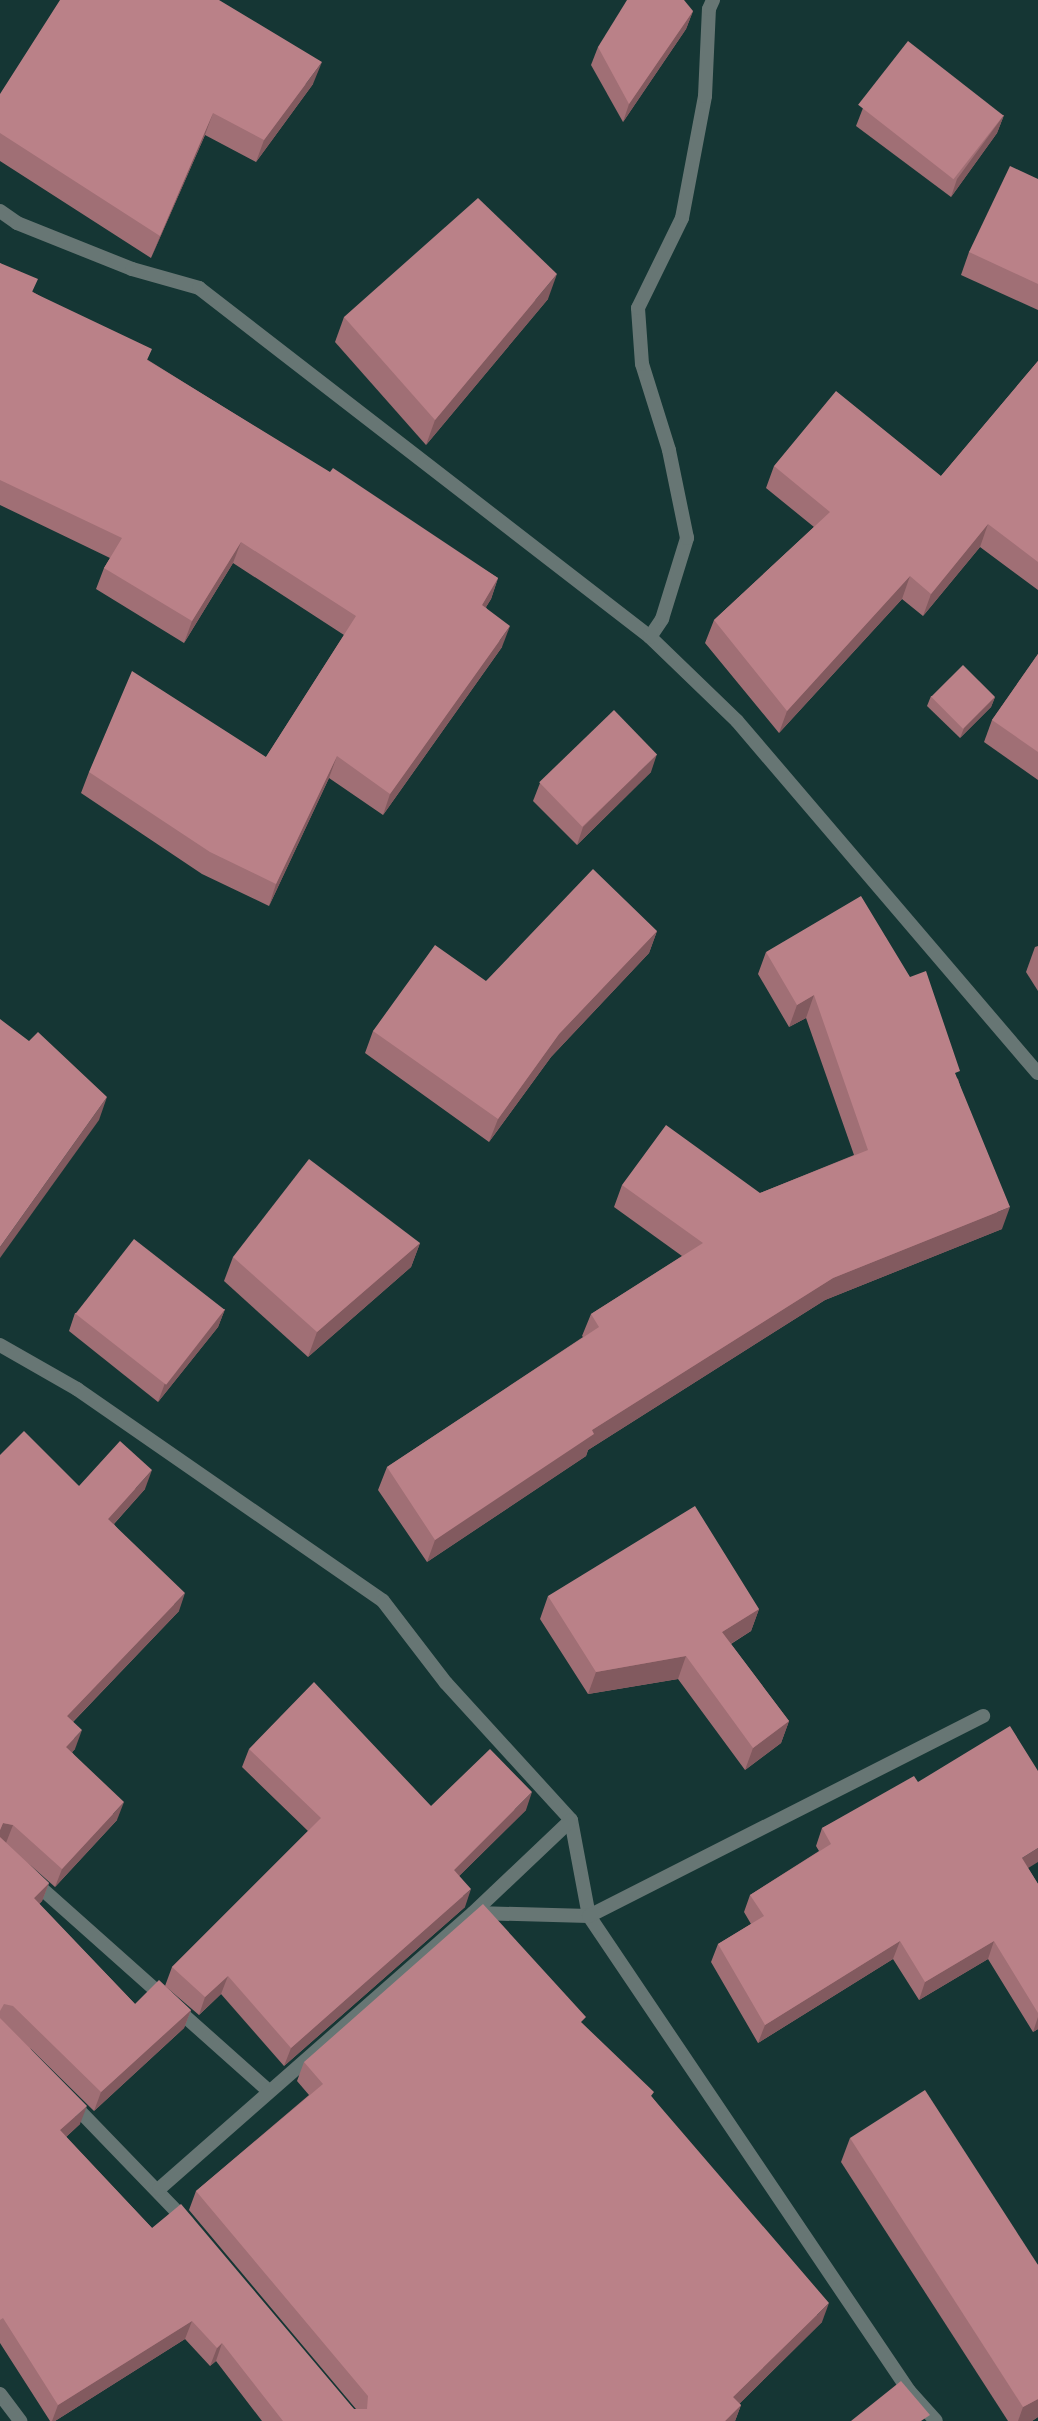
<!DOCTYPE html>
<style>
body{margin:0}
#map{position:relative;width:1038px;height:2421px;overflow:hidden;background:#153634;font-family:"Golos Text",sans-serif}
div>[style]{position:absolute}
[style*='--x']{left:calc(var(--x)*1px);top:calc(var(--y)*1px);width:calc(var(--w)*1px);rotate:calc(var(--a)*1deg)}
.street>*{height:14px;margin:-7px;padding:0 7px;transform-origin:7px;border-radius:7px;background:#677674}
.wall>*{inset:0;background:#a06f75}
.shaded-wall>*{inset:0;background:#825a5f}
.building>*{inset:0;background:#ba8188;transform-origin:0 0}
span{translate:-50% -50%;white-space:nowrap;text-align:center;line-height:1.15;-webkit-text-stroke:7px #153634;paint-order:stroke}
</style>
<div id="map">
<div class="street">
<i style="--x:0;--y:211;--w:21;--a:35"></i>
<i style="--x:17;--y:223;--w:124;--a:21.8"></i>
<i style="--x:132;--y:269;--w:70;--a:15.8"></i>
<i style="--x:199;--y:288;--w:570;--a:37.73"></i>
<i style="--x:650;--y:637;--w:121;--a:44"></i>
<i style="--x:737;--y:721;--w:463;--a:49.5"></i>
<i style="--x:650;--y:637;--w:22;--a:-56"></i>
<i style="--x:662;--y:619;--w:85;--a:-72.8"></i>
<i style="--x:687;--y:538;--w:90;--a:-101.6"></i>
<i style="--x:669;--y:450;--w:90;--a:-107.4"></i>
<i style="--x:642;--y:364;--w:56;--a:-94.1"></i>
<i style="--x:638;--y:308;--w:100;--a:-63.9"></i>
<i style="--x:682;--y:218;--w:124;--a:-79.3"></i>
<i style="--x:705;--y:96;--w:87;--a:-87.4"></i>
<i style="--x:709;--y:9;--w:10;--a:-66"></i>
<i style="--x:0;--y:1345;--w:89;--a:29.7"></i>
<i style="--x:77;--y:1389;--w:372;--a:34.7"></i>
<i style="--x:383;--y:1601;--w:103;--a:52.5"></i>
<i style="--x:446;--y:1683;--w:185;--a:47.6"></i>
<i style="--x:571;--y:1820;--w:98;--a:79.4"></i>
<i style="--x:589;--y:1916;--w:573;--a:56.03"></i>
<i style="--x:909;--y:2391;--w:40;--a:48"></i>
<i style="--x:32;--y:1880;--w:316;--a:41.7"></i>
<i style="--x:476;--y:1913;--w:113;--a:1.5"></i>
<i style="--x:589;--y:1916;--w:442;--a:-26.9"></i>
<i style="--x:71;--y:2102;--w:168;--a:46"></i>
<i style="--x:159;--y:2189;--w:418;--a:-41.3"></i>
<i style="--x:473;--y:1913;--w:135;--a:-43.5"></i>
<i style="--x:0;--y:2394;--w:34;--a:53"></i>
</div>
<div class="wall">
<i style="clip-path:polygon(693px 11px,686px 29px,623px 122px,591px 65px,598px 47px)"></i>
<i style="clip-path:polygon(313px 84px,256px 162px,205px 135px,151px 258px,0 161px,0 94px)"></i>
<i style="clip-path:polygon(863px 108px,1004px 115px,997px 133px,951px 197px,856px 126px)"></i>
<i style="clip-path:polygon(1038px 179px,1038px 310px,961px 275px,969px 252px)"></i>
<i style="clip-path:polygon(0 263px,33px 292px,148px 360px,498px 578px,491px 599px,486px 607px,502px 647px,383px 815px,329px 778px,269px 906px,202px 874px,81px 793px,89px 772px,266px 757px,344px 635px,233px 563px,184px 643px,96px 589px,104px 568px,110px 558px,0 505px)"></i>
<i style="clip-path:polygon(548px 299px,426px 445px,335px 342px,344px 317px)"></i>
<i style="clip-path:polygon(1038px 361px,1038px 590px,980px 547px,923px 616px,902px 599px,779px 733px,705px 643px,714px 620px,814px 527px,766px 488px,774px 466px,941px 476px)"></i>
<i style="clip-path:polygon(1038px 654px,1038px 780px,984px 742px,992px 720px)"></i>
<i style="clip-path:polygon(931px 696px,995px 697px,991px 707px,960px 738px,927px 706px)"></i>
<i style="clip-path:polygon(651px 772px,577px 845px,533px 801px,540px 783px)"></i>
<i style="clip-path:polygon(657px 931px,649px 953px,551px 1057px,489px 1142px,365px 1053px,373px 1031px,486px 981px)"></i>
<i style="clip-path:polygon(1038px 946px,1038px 991px,1026px 972px,1035px 947px)"></i>
<i style="clip-path:polygon(766px 952px,958px 1079px,1002px 1229px,825px 1300px,588px 1450px,586px 1456px,427px 1562px,378px 1490px,387px 1467px,583px 1337px,582px 1336px,591px 1314px,682px 1256px,614px 1207px,622px 1185px,760px 1193px,854px 1155px,806px 1018px,789px 1027px,758px 974px)"></i>
<i style="clip-path:polygon(420px 1243px,411px 1267px,308px 1357px,224px 1281px,233px 1257px)"></i>
<i style="clip-path:polygon(225px 1309px,218px 1327px,158px 1402px,69px 1331px,75px 1313px)"></i>
<i style="clip-path:polygon(0 1455px,79px 1486px,145px 1489px,114px 1524px,179px 1611px,73px 1722px,75px 1749px,72px 1752px,117px 1820px,55px 1887px,28px 1863px,49px 1883px,42px 1901px,39px 1904px,135px 2004px,191px 2010px,184px 2028px,94px 2111px,30px 2048px,80px 2124px,66px 2137px,152px 2228px,354px 2409px,356px 2409px,189px 2210px,196px 2191px,309px 2095px,297px 2081px,304px 2062px,583px 2025px,652px 2097px,822px 2322px,739px 2404px,741px 2405px,735px 2421px,262px 2421px,216px 2361px,210px 2366px,185px 2339px,55px 2421px,50px 2421px,0 2343px)"></i>
<i style="clip-path:polygon(548px 1596px,759px 1609px,751px 1631px,731px 1644px,789px 1721px,781px 1743px,745px 1770px,678px 1679px,588px 1694px,540px 1619px)"></i>
<i style="clip-path:polygon(249px 1749px,431px 1806px,526px 1810px,459px 1876px,465px 1907px,284px 2066px,221px 1994px,199px 2015px,165px 1986px,172px 1967px,308px 1831px,242px 1767px)"></i>
<i style="clip-path:polygon(918px 1782px,1028px 1868px,1038px 1884px,1038px 2029px,1033px 2032px,988px 1959px,919px 2000px,893px 1959px,758px 2043px,711px 1962px,718px 1944px,751px 1924px,744px 1912px,750px 1895px,819px 1851px,816px 1846px,822px 1828px)"></i>
<i style="clip-path:polygon(850px 2138px,1038px 2265px,1038px 2417px,1032px 2421px,1008px 2421px,841px 2162px)"></i>
</div>
<div class="shaded-wall">
<i style="clip-path:polygon(693px 11px,686px 29px,623px 122px,629px 104px)"></i>
<i style="clip-path:polygon(322px 62px,313px 84px,256px 162px,264px 140px)"></i>
<i style="clip-path:polygon(213px 113px,205px 135px,151px 258px,160px 236px)"></i>
<i style="clip-path:polygon(1004px 115px,997px 133px,951px 197px,957px 179px)"></i>
<i style="clip-path:polygon(557px 274px,548px 299px,426px 445px,435px 420px)"></i>
<i style="clip-path:polygon(988px 524px,980px 547px,923px 616px,931px 594px)"></i>
<i style="clip-path:polygon(241px 542px,233px 563px,184px 643px,192px 621px)"></i>
<i style="clip-path:polygon(910px 576px,902px 599px,779px 733px,787px 711px)"></i>
<i style="clip-path:polygon(498px 578px,491px 599px,474px 626px,482px 605px)"></i>
<i style="clip-path:polygon(510px 626px,502px 647px,383px 815px,390px 794px)"></i>
<i style="clip-path:polygon(995px 697px,991px 707px,960px 738px,964px 728px)"></i>
<i style="clip-path:polygon(657px 754px,651px 772px,577px 845px,583px 827px)"></i>
<i style="clip-path:polygon(337px 756px,329px 778px,269px 906px,276px 884px)"></i>
<i style="clip-path:polygon(657px 931px,649px 953px,551px 1057px,489px 1142px,498px 1119px,559px 1034px)"></i>
<i style="clip-path:polygon(814px 995px,806px 1018px,789px 1027px,797px 1005px)"></i>
<i style="clip-path:polygon(107px 1097px,99px 1120px,0 1258px,0 1247px)"></i>
<i style="clip-path:polygon(1010px 1207px,1002px 1229px,825px 1300px,588px 1450px,586px 1456px,427px 1562px,435px 1540px,592px 1430px,833px 1278px)"></i>
<i style="clip-path:polygon(420px 1243px,411px 1267px,308px 1357px,317px 1332px)"></i>
<i style="clip-path:polygon(225px 1309px,218px 1327px,158px 1402px,165px 1383px)"></i>
<i style="clip-path:polygon(152px 1470px,145px 1489px,101px 1538px,108px 1519px)"></i>
<i style="clip-path:polygon(185px 1593px,179px 1611px,60px 1735px,67px 1716px)"></i>
<i style="clip-path:polygon(759px 1609px,751px 1631px,714px 1654px,722px 1632px)"></i>
<i style="clip-path:polygon(686px 1656px,678px 1679px,588px 1694px,596px 1672px)"></i>
<i style="clip-path:polygon(789px 1721px,781px 1743px,745px 1770px,753px 1748px)"></i>
<i style="clip-path:polygon(82px 1730px,75px 1749px,60px 1765px,66px 1747px)"></i>
<i style="clip-path:polygon(532px 1792px,526px 1810px,447px 1888px,454px 1870px)"></i>
<i style="clip-path:polygon(124px 1802px,117px 1820px,55px 1887px,62px 1869px)"></i>
<i style="clip-path:polygon(3px 1823px,13px 1825px,6px 1843px,0 1843px,0 1830px)"></i>
<i style="clip-path:polygon(1038px 1848px,1038px 1862px,1015px 1876px,1022px 1858px)"></i>
<i style="clip-path:polygon(49px 1883px,42px 1901px,27px 1917px,34px 1898px)"></i>
<i style="clip-path:polygon(471px 1889px,465px 1907px,284px 2066px,291px 2048px)"></i>
<i style="clip-path:polygon(900px 1941px,893px 1959px,758px 2043px,765px 2025px)"></i>
<i style="clip-path:polygon(994px 1941px,988px 1959px,919px 2000px,925px 1982px)"></i>
<i style="clip-path:polygon(228px 1976px,221px 1994px,199px 2015px,205px 1997px)"></i>
<i style="clip-path:polygon(191px 2010px,184px 2028px,94px 2111px,101px 2092px)"></i>
<i style="clip-path:polygon(1038px 2017px,1038px 2029px,1033px 2032px)"></i>
<i style="clip-path:polygon(87px 2106px,80px 2124px,53px 2149px,60px 2130px)"></i>
<i style="clip-path:polygon(829px 2303px,822px 2322px,727px 2416px,733px 2397px)"></i>
<i style="clip-path:polygon(192px 2321px,185px 2339px,55px 2421px,52px 2421px,58px 2405px)"></i>
<i style="clip-path:polygon(222px 2343px,216px 2361px,210px 2366px,217px 2348px)"></i>
<i style="clip-path:polygon(1038px 2399px,1038px 2417px,1032px 2421px,1018px 2421px,1023px 2407px)"></i>
<i style="clip-path:polygon(741px 2405px,735px 2421px,725px 2421px)"></i>
</div>
<div class="building">
<i style="clip-path:polygon(60px 0,219px 0,322px 62px,264px 140px,213px 113px,160px 236px,0 133px,0 94px)"></i>
<i style="clip-path:polygon(627px 0,684px 0,693px 11px,629px 104px,598px 47px)"></i>
<i style="left:908px;top:41px;width:121px;height:81px;rotate:38deg"></i>
<i style="clip-path:polygon(1010px 166px,1038px 179px,1038px 284px,969px 252px)"></i>
<i style="clip-path:polygon(478px 198px,557px 274px,435px 420px,344px 317px)"></i>
<i style="clip-path:polygon(0 263px,38px 279px,32px 292px,152px 349px,147px 360px,330px 472px,333px 468px,498px 578px,482px 605px,510px 626px,390px 794px,337px 756px,276px 884px,210px 852px,89px 772px,132px 671px,266px 757px,356px 616px,241px 542px,192px 621px,104px 568px,122px 538px,0 480px)"></i>
<i style="clip-path:polygon(1038px 361px,1038px 562px,988px 524px,931px 594px,910px 576px,787px 711px,714px 620px,830px 512px,774px 466px,836px 391px,941px 476px)"></i>
<i style="clip-path:polygon(1038px 654px,1038px 752px,992px 720px)"></i>
<i style="left:963px;top:665px;width:45px;height:45px;rotate:45deg"></i>
<i style="left:614px;top:710px;width:62px;height:104px;rotate:46deg"></i>
<i style="clip-path:polygon(593px 869px,657px 931px,559px 1034px,498px 1119px,373px 1031px,435px 945px,486px 981px)"></i>
<i style="clip-path:polygon(861px 896px,910px 977px,926px 971px,960px 1071px,955px 1073px,1010px 1207px,833px 1278px,592px 1430px,594px 1434px,435px 1540px,387px 1467px,599px 1327px,591px 1314px,703px 1243px,622px 1185px,666px 1125px,760px 1193px,868px 1150px,814px 995px,797px 1005px,766px 952px)"></i>
<i style="clip-path:polygon(0 1019px,29px 1041px,38px 1032px,107px 1097px,0 1247px)"></i>
<i style="clip-path:polygon(309px 1159px,420px 1243px,317px 1332px,233px 1257px)"></i>
<i style="left:134px;top:1239px;width:115px;height:95px;rotate:38deg"></i>
<i style="clip-path:polygon(24px 1431px,79px 1486px,120px 1441px,152px 1470px,108px 1519px,185px 1593px,67px 1716px,82px 1730px,66px 1747px,124px 1802px,62px 1869px,13px 1825px,3px 1823px,0 1830px,0 1455px)"></i>
<i style="clip-path:polygon(695px 1506px,759px 1609px,722px 1632px,789px 1721px,753px 1748px,686px 1656px,596px 1672px,548px 1596px)"></i>
<i style="clip-path:polygon(314px 1682px,431px 1806px,490px 1749px,532px 1792px,454px 1870px,471px 1889px,291px 2048px,228px 1976px,205px 1997px,172px 1967px,321px 1818px,249px 1749px)"></i>
<i style="clip-path:polygon(1010px 1726px,1038px 1771px,1038px 1848px,1022px 1858px,1038px 1884px,1038px 2013px,994px 1941px,925px 1982px,900px 1941px,765px 2025px,718px 1944px,764px 1916px,750px 1895px,831px 1844px,822px 1828px,914px 1776px,918px 1782px)"></i>
<i style="clip-path:polygon(0 1837px,49px 1883px,34px 1898px,135px 2004px,159px 1980px,191px 2010px,101px 2092px,13px 2006px,4px 2004px,0 2011px)"></i>
<i style="clip-path:polygon(483px 1904px,586px 2017px,581px 2022px,654px 2092px,651px 2096px,829px 2303px,733px 2397px,741px 2405px,725px 2421px,283px 2421px,222px 2343px,217px 2348px,192px 2321px,58px 2405px,3px 2318px,0 2320px,0 2018px,87px 2106px,60px 2130px,152px 2228px,181px 2204px,354px 2409px,367px 2409px,368px 2396px,196px 2191px,323px 2084px,304px 2062px)"></i>
<i style="clip-path:polygon(925px 2090px,1038px 2265px,1038px 2399px,1023px 2407px,850px 2138px)"></i>
<i style="clip-path:polygon(901px 2381px,930px 2415px,921px 2421px,851px 2421px)"></i>
</div>
</div>
